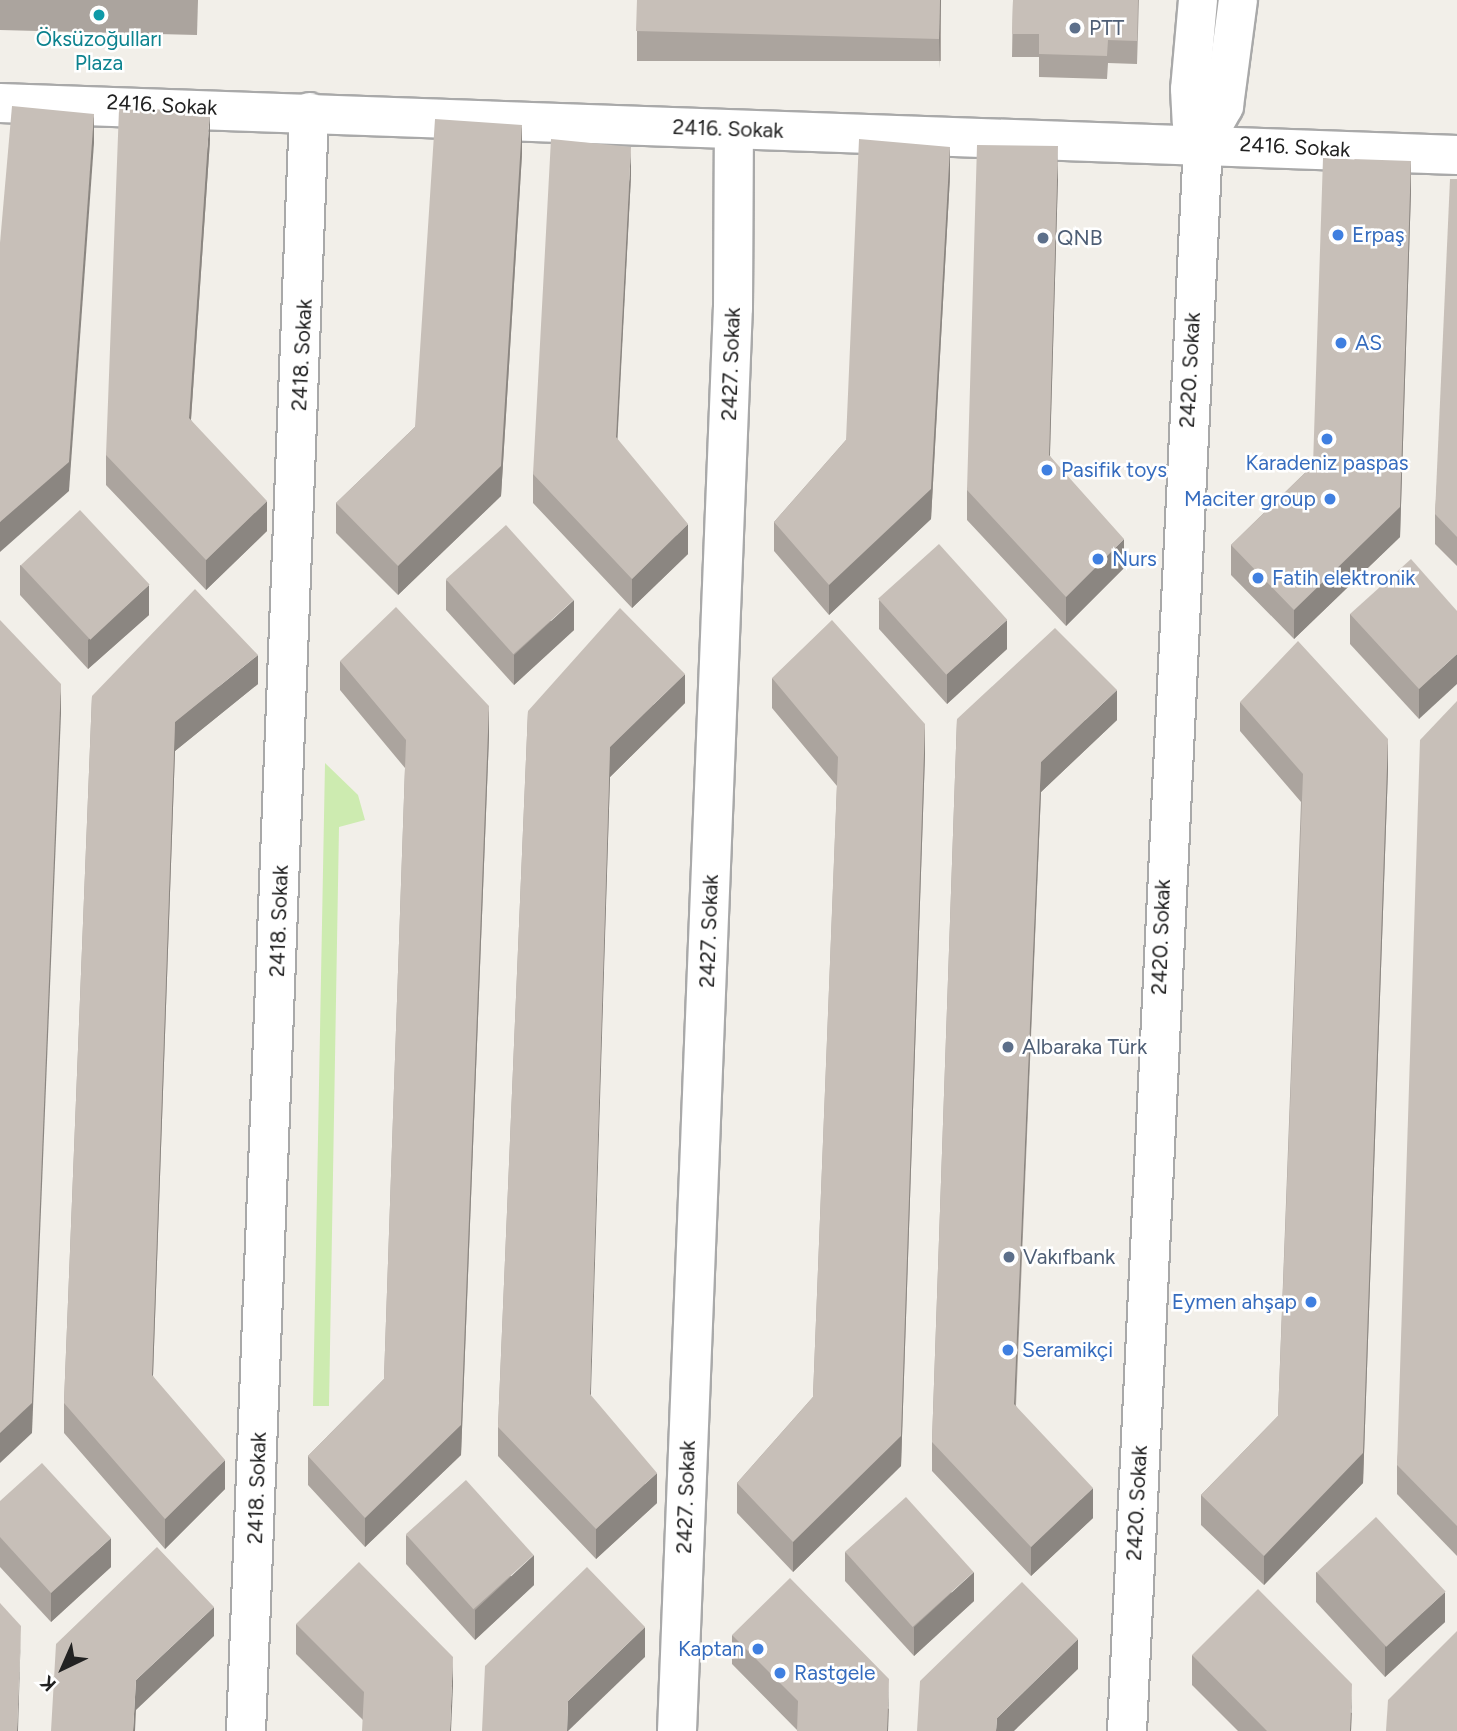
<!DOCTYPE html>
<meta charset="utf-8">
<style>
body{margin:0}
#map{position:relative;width:1457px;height:1731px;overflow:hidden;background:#f2efe9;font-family:Figtree,sans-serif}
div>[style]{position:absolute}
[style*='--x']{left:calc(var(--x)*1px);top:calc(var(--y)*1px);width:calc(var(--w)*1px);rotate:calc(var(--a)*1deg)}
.grass>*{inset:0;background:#cdebb0}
.roads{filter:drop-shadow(2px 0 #a9a9a9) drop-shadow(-2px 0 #a9a9a9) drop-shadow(0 2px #a9a9a9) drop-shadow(0 -2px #a9a9a9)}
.minor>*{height:38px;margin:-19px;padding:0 19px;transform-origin:19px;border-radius:19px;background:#fff}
.wall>*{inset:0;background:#aba49e;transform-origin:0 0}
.shaded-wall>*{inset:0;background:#8b8681}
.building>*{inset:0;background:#c7bfb8;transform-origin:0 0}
.dots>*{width:19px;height:19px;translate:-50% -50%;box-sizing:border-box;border:4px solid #fff;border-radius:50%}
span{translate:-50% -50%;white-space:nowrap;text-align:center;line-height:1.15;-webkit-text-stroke:5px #fff;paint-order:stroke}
.service-label{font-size:21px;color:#4e5e75}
.left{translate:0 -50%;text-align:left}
.culture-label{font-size:21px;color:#0d838f}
.street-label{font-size:21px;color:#222}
.shop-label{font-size:21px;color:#366cbe}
.right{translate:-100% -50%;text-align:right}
.north{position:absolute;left:28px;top:1633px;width:70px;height:70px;-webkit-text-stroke:5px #fff;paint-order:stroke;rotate:224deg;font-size:19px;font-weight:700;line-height:28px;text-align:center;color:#222}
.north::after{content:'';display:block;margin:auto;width:24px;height:32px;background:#222;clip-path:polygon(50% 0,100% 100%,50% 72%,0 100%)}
</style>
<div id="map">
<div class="grass">
<i style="clip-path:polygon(325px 763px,358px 795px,365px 820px,339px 827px,329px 1406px,313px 1406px)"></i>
</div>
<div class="roads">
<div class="minor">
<i style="--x:1198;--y:0;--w:89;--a:95.1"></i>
<i style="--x:1190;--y:89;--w:33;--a:87"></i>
<i style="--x:1192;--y:122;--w:24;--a:62"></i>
<i style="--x:0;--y:103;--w:1458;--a:2.04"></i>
<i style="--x:1203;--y:143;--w:43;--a:-60.4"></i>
<i style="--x:1224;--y:106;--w:107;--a:-82.5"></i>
<i style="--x:246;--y:1731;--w:1620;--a:-87.77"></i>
<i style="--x:677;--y:1731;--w:1424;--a:-87.75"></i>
<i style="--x:733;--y:308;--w:178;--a:-89.7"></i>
<i style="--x:1127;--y:1731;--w:1590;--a:-87.26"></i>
</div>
</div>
<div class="wall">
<i style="clip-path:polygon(0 0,198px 0,197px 35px,0 30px)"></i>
<i style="left:637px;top:0;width:304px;height:61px"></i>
<i style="clip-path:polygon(1013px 0,1139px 0,1137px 64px,1108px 63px,1107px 79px,1039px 77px,1039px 57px,1012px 57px)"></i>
<i style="clip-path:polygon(210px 140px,191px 420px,267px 531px,206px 590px,106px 485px,106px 455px)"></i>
<i style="clip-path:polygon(522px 154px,501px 496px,398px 595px,336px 533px,336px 503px,415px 427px)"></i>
<i style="clip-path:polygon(631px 176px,617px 439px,688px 554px,632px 608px,533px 503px,533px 474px)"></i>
<i style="clip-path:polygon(950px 176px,931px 519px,829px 615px,774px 551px,774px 522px,846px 440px)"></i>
<i style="clip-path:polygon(1058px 176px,1050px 456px,1124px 568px,1066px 626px,967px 520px,967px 490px)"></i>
<i style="clip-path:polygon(1457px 179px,1457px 566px,1435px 544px,1435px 514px)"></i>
<i style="clip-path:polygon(1411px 191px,1400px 537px,1294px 639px,1231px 575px,1231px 545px,1313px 465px)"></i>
<i style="clip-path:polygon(20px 565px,149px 615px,88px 669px,20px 595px)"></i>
<i style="clip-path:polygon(446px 580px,574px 630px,514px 685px,446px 610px)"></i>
<i style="clip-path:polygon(879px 600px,1007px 649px,947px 704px,879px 629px)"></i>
<i style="clip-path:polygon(1457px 611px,1419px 719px,1350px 644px,1350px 614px)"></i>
<i style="clip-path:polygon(340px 661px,489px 736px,461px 1455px,365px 1547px,308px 1485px,308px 1456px,384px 1379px,405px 768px,340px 690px)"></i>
<i style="clip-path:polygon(772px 678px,925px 754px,901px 1466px,793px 1572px,737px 1513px,737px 1483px,813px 1397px,837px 786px,772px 708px)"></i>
<i style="clip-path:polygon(258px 684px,175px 751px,153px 1376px,225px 1489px,165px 1549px,64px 1433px,64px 1403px,92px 696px)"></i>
<i style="clip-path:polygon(1457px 701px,1457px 1556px,1397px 1494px,1397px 1465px)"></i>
<i style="clip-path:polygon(1240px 702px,1388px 769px,1363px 1483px,1264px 1585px,1201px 1525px,1201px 1495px,1278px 1416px,1301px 802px,1240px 731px)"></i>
<i style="clip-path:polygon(685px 703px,610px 777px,590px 1395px,657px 1503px,596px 1559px,498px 1456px,498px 1427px,528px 711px)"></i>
<i style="clip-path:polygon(957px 719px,1117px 720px,1041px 792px,1016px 1406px,1093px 1518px,1031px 1576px,932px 1471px,932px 1442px)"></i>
<i style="clip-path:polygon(0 1501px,111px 1567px,51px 1622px,0 1567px)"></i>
<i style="clip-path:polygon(406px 1535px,534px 1585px,475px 1640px,406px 1564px)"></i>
<i style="clip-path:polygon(845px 1552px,974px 1601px,914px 1656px,845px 1581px)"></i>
<i style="clip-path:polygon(1316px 1572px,1445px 1622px,1385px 1677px,1316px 1602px)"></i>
<i style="clip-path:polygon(296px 1624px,453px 1686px,363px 1720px,296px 1654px)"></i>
<i style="clip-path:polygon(732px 1635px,889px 1709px,888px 1731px,797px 1731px,797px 1730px,732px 1664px)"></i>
<i style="clip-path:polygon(1192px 1655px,1352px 1713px,1351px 1731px,1238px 1731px,1192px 1685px)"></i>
</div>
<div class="shaded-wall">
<i style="clip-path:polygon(940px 0,941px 0,939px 69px,939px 39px)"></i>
<i style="clip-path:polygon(210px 110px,210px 140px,189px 448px,189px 418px)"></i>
<i style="clip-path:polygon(94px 114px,94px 143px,69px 491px,0 552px,0 522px)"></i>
<i style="clip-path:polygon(522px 125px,522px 154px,501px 496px,398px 595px,398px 566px)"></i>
<i style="clip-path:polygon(1058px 146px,1058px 176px,1049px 484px,1049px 455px)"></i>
<i style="clip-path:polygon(631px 147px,631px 176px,616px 467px,616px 437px)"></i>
<i style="clip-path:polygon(950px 147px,950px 176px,931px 519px,829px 615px,829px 585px)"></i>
<i style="clip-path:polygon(1411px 161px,1411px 191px,1400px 537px,1294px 639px,1294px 610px)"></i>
<i style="clip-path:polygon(267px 501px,267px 531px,206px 590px,206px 560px)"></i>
<i style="clip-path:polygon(688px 524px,688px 554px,632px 608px,632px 579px)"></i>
<i style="clip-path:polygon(1124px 539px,1124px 568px,1066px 626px,1066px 597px)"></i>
<i style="clip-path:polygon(149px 585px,149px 615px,88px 669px,88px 640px)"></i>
<i style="clip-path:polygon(574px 600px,574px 630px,514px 685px,514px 655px)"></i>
<i style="clip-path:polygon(1007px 620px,1007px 649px,947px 704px,947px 674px)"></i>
<i style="clip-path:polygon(1457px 654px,1457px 684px,1419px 719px,1419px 689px)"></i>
<i style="clip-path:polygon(258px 655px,258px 684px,175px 751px,152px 1404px,152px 1375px,175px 722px)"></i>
<i style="clip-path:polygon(685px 674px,685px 703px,610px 777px,590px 1424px,590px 1394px,610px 747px)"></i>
<i style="clip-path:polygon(61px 684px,61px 714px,32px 1433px,0 1463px,0 1433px)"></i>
<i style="clip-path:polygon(1117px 690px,1117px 720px,1041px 792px,1014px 1434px,1014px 1404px,1041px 762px)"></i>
<i style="clip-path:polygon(489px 706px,489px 736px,461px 1455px,365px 1547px,365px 1518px)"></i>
<i style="clip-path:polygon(925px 724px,925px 754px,901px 1466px,793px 1572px,793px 1542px)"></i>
<i style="clip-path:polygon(1388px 739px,1388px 769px,1363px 1483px,1264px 1585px,1264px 1556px)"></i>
<i style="clip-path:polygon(225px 1460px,225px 1489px,165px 1549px,165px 1519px)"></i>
<i style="clip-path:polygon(657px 1473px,657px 1503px,596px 1559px,596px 1529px)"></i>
<i style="clip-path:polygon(1093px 1488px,1093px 1518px,1031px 1576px,1031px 1547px)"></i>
<i style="clip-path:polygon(111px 1538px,111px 1567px,51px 1622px,51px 1593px)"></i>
<i style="clip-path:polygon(534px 1555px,534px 1585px,475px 1640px,475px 1610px)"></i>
<i style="clip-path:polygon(974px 1572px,974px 1601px,914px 1656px,914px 1627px)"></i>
<i style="clip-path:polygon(1445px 1592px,1445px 1622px,1385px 1677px,1385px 1647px)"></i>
<i style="clip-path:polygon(214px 1607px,214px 1636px,136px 1710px,135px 1731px,133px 1731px,136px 1680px)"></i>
<i style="clip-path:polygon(21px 1626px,18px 1731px,17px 1731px)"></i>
<i style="clip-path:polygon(645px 1627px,645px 1657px,568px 1731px,567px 1731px,568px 1701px)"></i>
<i style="clip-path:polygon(1078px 1639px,1078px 1669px,1014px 1731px,996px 1731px,997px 1718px)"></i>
<i style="clip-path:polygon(453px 1657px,453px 1686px,451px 1731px,450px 1731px)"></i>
<i style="clip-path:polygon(889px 1679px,888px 1731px,887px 1731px)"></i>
<i style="clip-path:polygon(1352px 1684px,1351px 1731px,1350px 1731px)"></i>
</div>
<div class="building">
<i style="clip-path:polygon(637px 0,940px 0,939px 39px,636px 31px)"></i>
<i style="clip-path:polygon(1013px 0,1138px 0,1137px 41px,1108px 40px,1107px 56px,1039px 54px,1039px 34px,1012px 34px)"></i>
<i style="clip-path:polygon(12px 106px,94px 114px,69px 462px,0 522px,0 243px)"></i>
<i style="clip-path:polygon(119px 109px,210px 110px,189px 418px,267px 501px,206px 560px,106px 455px)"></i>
<i style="clip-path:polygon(435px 119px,522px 125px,501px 466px,398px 566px,336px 503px,415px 427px)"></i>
<i style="clip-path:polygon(551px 139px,631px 147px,616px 437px,688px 524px,632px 579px,533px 474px)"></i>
<i style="clip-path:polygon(859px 139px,950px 147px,931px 489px,829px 585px,774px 522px,846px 440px)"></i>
<i style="clip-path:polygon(977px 145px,1058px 146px,1049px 455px,1124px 539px,1066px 597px,967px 490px)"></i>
<i style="clip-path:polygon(1323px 158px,1411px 161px,1400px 507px,1294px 610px,1231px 545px,1313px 465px)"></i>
<i style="clip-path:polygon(1450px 179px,1457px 179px,1457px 537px,1435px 514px)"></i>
<i style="left:80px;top:510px;width:102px;height:81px;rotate:47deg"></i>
<i style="left:506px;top:525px;width:101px;height:81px;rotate:48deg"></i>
<i style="left:939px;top:544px;width:102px;height:82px;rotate:48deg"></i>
<i style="clip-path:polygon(1411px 559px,1457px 611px,1457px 654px,1419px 689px,1350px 614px)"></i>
<i style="clip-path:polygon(195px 589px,258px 655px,175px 722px,152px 1375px,225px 1460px,165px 1519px,64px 1403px,92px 696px)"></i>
<i style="clip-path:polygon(396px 607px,489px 706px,461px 1425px,365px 1518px,308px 1456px,384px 1379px,406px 740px,340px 661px)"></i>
<i style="clip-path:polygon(620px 608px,685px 674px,610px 747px,590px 1394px,657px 1473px,596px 1529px,498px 1427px,528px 711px)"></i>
<i style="clip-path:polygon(0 620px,61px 684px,32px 1403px,0 1433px)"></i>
<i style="clip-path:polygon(832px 620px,925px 724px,901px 1436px,793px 1542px,737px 1483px,813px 1397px,838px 757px,772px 678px)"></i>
<i style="clip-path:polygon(1055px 628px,1117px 690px,1041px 762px,1014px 1404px,1093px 1488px,1031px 1547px,932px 1442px,957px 719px)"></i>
<i style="clip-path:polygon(1298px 641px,1388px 739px,1363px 1453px,1264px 1556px,1201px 1495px,1278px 1416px,1303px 774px,1240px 702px)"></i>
<i style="clip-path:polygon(1457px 701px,1457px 1526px,1397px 1465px,1420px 740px)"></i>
<i style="clip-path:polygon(42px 1463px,111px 1538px,51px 1593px,0 1537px,0 1501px)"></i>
<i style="left:466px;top:1480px;width:101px;height:81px;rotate:48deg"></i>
<i style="left:906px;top:1497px;width:101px;height:82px;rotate:48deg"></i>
<i style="left:1376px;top:1517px;width:102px;height:81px;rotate:47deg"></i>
<i style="clip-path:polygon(157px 1547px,214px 1607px,136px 1680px,133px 1731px,51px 1731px,56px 1644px)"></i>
<i style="clip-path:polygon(359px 1562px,453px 1657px,450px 1731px,362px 1731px,364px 1692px,296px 1624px)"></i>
<i style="clip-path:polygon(587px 1567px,645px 1627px,568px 1701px,567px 1731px,482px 1731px,485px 1666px)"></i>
<i style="clip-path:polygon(790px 1578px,889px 1679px,887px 1731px,797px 1731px,798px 1701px,732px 1635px)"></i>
<i style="clip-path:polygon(1022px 1582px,1078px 1639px,997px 1718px,996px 1731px,917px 1731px,920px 1681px)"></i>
<i style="clip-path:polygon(1258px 1589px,1352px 1684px,1350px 1731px,1267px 1731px,1192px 1655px)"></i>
<i style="clip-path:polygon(0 1603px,21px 1626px,17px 1731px,0 1731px)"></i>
<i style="clip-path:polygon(1457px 1631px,1457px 1731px,1386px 1731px,1388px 1700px)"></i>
</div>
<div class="dots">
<i style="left:99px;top:15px;background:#0f9aa8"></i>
<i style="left:1075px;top:28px;background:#5c6f8a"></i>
<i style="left:1338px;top:235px;background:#3f7fe0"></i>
<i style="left:1043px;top:238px;background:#5c6f8a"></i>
<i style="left:1341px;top:343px;background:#3f7fe0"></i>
<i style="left:1327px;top:439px;background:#3f7fe0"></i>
<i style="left:1047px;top:470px;background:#3f7fe0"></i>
<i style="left:1330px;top:499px;background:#3f7fe0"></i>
<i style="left:1098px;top:559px;background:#3f7fe0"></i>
<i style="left:1258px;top:578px;background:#3f7fe0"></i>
<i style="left:1008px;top:1047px;background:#5c6f8a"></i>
<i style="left:1009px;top:1257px;background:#5c6f8a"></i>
<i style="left:1311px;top:1302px;background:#3f7fe0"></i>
<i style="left:1008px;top:1350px;background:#3f7fe0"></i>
<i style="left:758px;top:1649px;background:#3f7fe0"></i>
<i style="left:780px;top:1673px;background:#3f7fe0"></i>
</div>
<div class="service-label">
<span class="left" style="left:1089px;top:28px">PTT</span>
<span class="left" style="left:1057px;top:238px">QNB</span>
<span class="left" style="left:1022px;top:1047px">Albaraka Türk</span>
<span class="left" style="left:1023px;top:1257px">Vakıfbank</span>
</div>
<div class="culture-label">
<span style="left:99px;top:51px">Öksüzoğulları<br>Plaza</span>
</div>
<div class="street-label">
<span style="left:162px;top:105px;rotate:3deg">2416. Sokak</span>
<span style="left:728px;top:129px;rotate:2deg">2416. Sokak</span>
<span style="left:1295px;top:147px;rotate:3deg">2416. Sokak</span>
<span style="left:302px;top:355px;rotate:-87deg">2418. Sokak</span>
<span style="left:731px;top:364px;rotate:-88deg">2427. Sokak</span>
<span style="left:1190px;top:370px;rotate:-87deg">2420. Sokak</span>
<span style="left:279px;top:921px;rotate:-88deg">2418. Sokak</span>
<span style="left:709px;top:931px;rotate:-88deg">2427. Sokak</span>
<span style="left:1161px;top:937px;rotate:-88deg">2420. Sokak</span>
<span style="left:257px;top:1488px;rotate:-88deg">2418. Sokak</span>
<span style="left:686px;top:1497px;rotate:-88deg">2427. Sokak</span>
<span style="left:1137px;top:1503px;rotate:-87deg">2420. Sokak</span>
</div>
<div class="shop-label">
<span class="left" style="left:1352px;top:235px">Erpaş</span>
<span class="left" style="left:1355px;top:343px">AS</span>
<span style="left:1327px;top:463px">Karadeniz paspas</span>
<span class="left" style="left:1061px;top:470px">Pasifik toys</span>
<span class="right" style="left:1316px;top:499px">Maciter group</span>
<span class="left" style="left:1112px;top:559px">Nurs</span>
<span class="left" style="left:1272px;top:578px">Fatih elektronik</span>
<span class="right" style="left:1297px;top:1302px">Eymen ahşap</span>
<span class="left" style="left:1022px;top:1350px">Seramikçi</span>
<span class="right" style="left:744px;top:1649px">Kaptan</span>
<span class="left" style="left:794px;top:1673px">Rastgele</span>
</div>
<div class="north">K</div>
</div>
